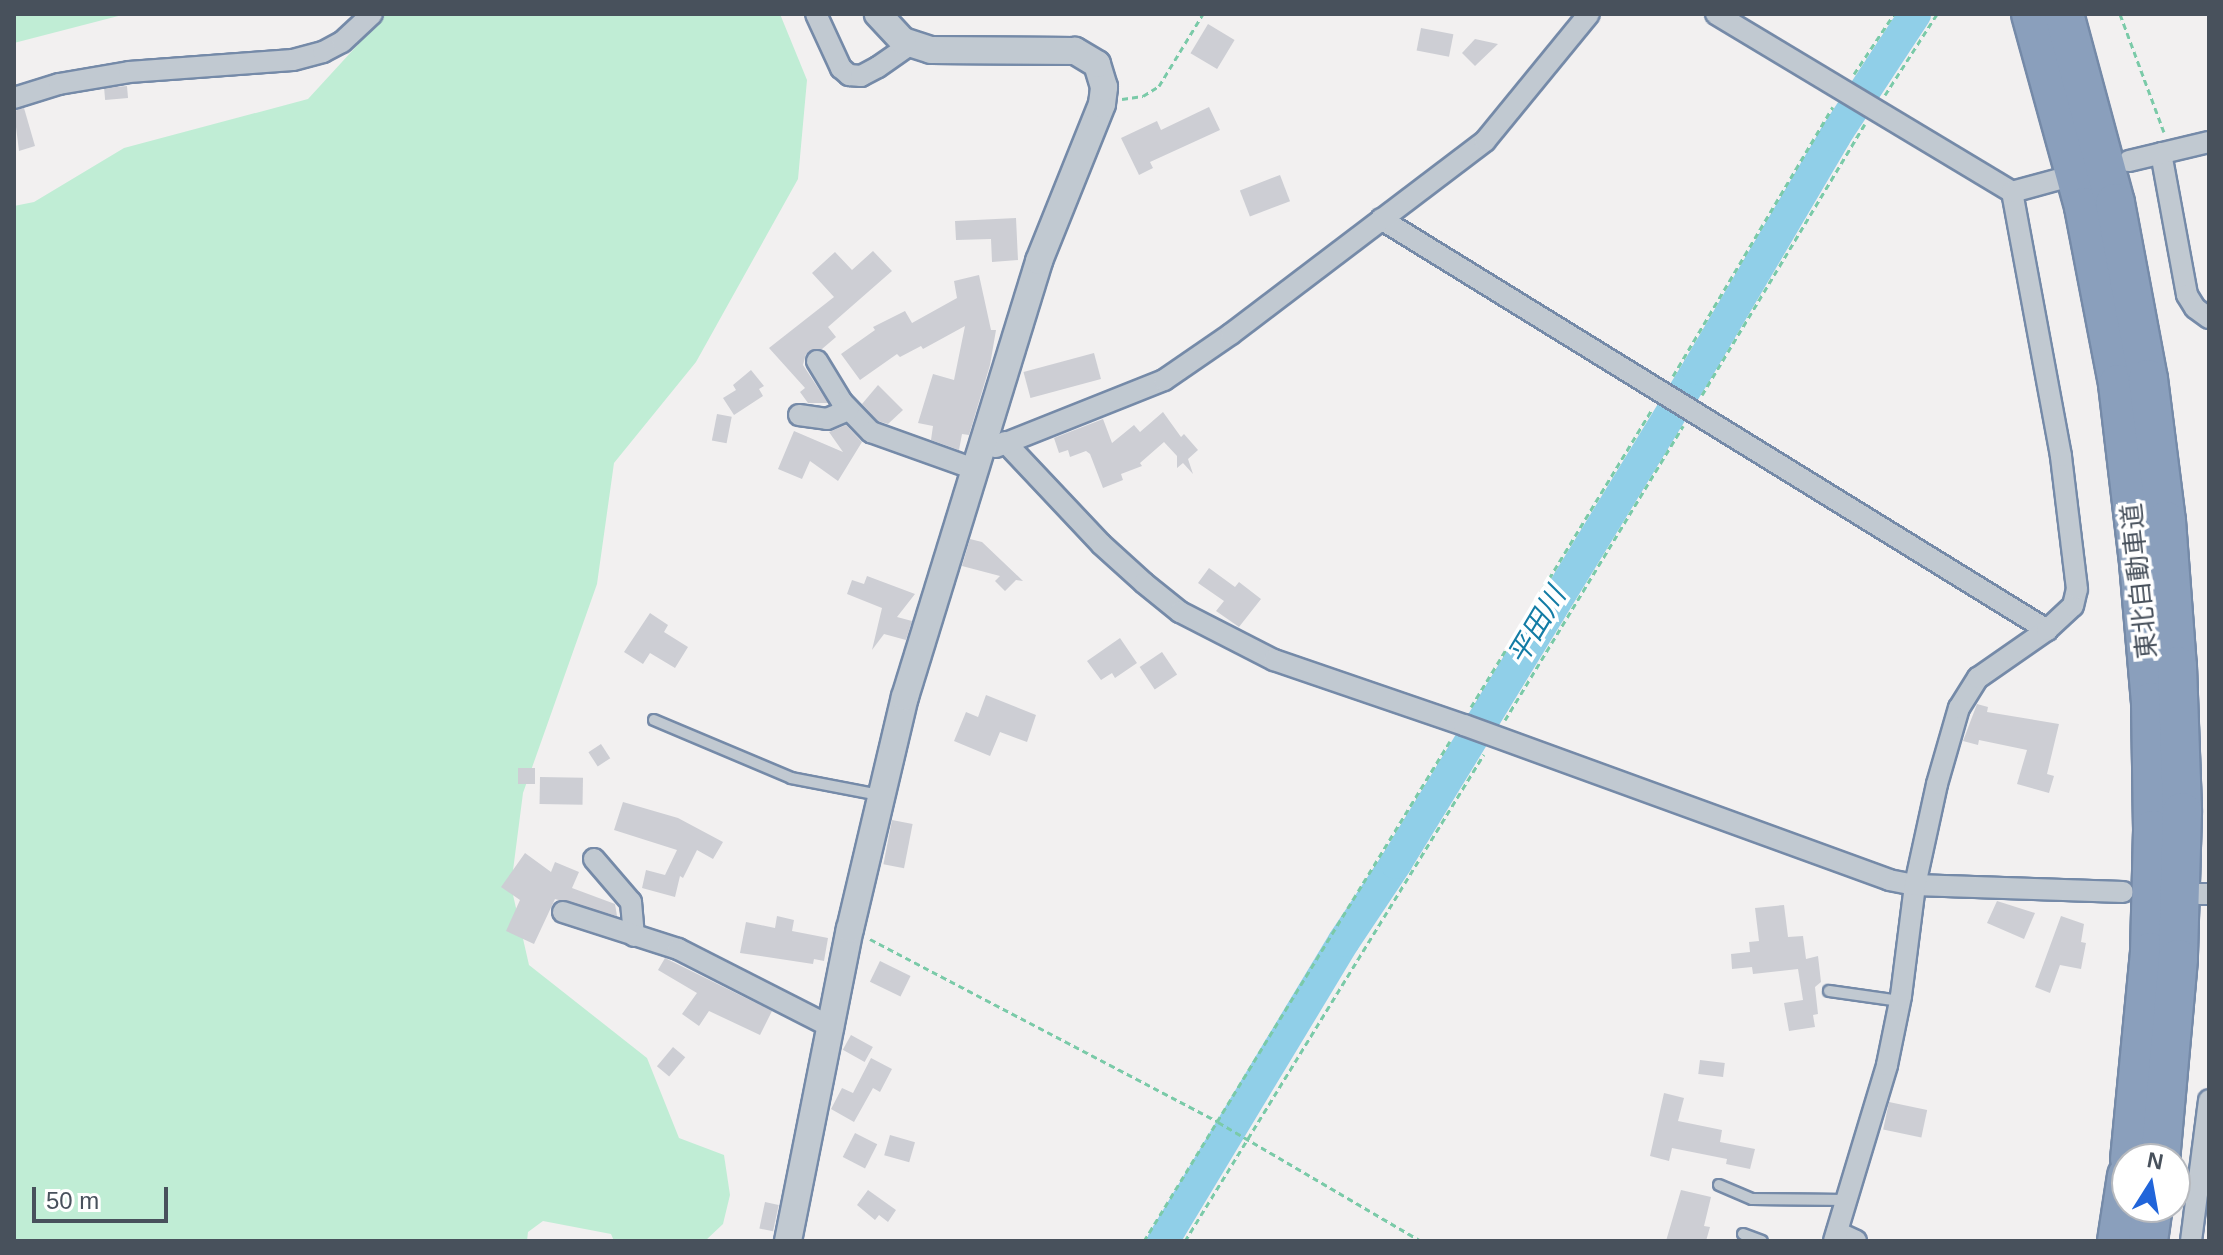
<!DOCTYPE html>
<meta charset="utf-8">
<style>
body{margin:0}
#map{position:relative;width:2223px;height:1255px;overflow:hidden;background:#f2f0f0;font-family:Helvetica,"Noto Sans JP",sans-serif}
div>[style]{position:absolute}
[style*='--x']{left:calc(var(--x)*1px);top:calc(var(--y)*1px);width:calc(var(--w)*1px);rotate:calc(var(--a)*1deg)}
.green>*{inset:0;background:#c0edd5}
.river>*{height:32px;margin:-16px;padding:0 16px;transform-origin:16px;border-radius:16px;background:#90cfe8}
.building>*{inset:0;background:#cdced4;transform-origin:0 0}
.path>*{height:3px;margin-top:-1.5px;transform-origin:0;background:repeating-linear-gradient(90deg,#7acaa8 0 6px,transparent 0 10px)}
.roads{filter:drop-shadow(2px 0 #758aa8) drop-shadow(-2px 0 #758aa8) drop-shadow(0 2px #758aa8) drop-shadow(0 -2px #758aa8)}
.service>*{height:10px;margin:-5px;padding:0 5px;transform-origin:5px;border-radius:5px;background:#c1c9d1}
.minor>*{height:20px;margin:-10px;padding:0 10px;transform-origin:10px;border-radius:10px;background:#c1c9d1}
.tertiary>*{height:26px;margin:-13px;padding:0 13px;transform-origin:13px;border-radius:13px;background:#c1c9d1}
.motorway>*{height:38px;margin:-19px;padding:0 19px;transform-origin:19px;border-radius:19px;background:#8a9fbc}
span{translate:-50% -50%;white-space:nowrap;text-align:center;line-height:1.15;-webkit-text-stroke:7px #fff;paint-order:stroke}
.street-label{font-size:26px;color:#48515c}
.water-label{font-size:28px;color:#137ca5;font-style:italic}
.frame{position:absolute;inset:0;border:16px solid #48515c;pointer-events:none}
.north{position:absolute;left:2111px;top:1143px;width:80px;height:80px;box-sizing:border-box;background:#fff;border:2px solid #b6b9be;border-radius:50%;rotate:11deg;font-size:22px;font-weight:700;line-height:32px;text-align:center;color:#48515c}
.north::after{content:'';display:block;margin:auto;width:28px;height:36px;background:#2165da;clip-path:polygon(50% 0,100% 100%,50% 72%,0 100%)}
.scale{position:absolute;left:32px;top:1187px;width:136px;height:36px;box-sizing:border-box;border:4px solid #48515c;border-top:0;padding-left:10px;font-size:24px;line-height:28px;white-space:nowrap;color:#48515c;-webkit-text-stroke:6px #fff;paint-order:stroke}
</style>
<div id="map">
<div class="green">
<i style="clip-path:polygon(14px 14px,126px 14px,14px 43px)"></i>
<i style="clip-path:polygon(386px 14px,780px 14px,807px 80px,798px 179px,696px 362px,614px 463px,597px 584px,523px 793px,511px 886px,529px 965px,647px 1058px,679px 1138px,724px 1155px,730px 1195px,723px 1224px,705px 1241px,614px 1241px,611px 1234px,543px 1221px,528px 1232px,527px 1241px,14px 1241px,14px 206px,34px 202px,124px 148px,308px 99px)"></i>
</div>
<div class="river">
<i style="--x:1163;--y:1241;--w:350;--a:-58.9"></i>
<i style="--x:1344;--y:941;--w:94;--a:-56.3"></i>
<i style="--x:1396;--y:863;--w:579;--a:-58.56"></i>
<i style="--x:1698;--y:369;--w:270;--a:-59.5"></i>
<i style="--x:1835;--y:136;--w:146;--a:-56.7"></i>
</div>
<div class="building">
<i style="left:1208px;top:24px;width:31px;height:34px;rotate:31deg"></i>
<i style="left:1421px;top:28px;width:33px;height:23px;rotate:11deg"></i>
<i style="clip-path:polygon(1475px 39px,1498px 44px,1475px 66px,1462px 53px)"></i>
<i style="left:127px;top:86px;width:12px;height:23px;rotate:85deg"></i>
<i style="clip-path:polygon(1209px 107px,1220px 130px,1150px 162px,1153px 168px,1139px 175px,1121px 138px,1157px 121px,1161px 130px)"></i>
<i style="clip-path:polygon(24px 108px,35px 146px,19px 151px,14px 111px)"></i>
<i style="left:1280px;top:175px;width:28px;height:43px;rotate:69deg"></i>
<i style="clip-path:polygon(1016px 218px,1018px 260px,992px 262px,991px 239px,956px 240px,955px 221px)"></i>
<i style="clip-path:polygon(873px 251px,892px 271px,828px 327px,836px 337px,822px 349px,811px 350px,806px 354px,803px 365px,828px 403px,808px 403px,800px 392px,805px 388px,769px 348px,834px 297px,812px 273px,835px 252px,852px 270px)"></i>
<i style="clip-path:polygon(979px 275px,991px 330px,996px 330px,990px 365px,969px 435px,962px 434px,959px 450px,931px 440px,933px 426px,918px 423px,933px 374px,954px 380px,965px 326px,923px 349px,921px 346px,900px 357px,897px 354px,860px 380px,841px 354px,875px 330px,873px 327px,905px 311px,912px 323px,957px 298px,954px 281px)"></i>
<i style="left:1094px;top:353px;width:27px;height:73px;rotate:75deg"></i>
<i style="clip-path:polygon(751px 370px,764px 386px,759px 389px,763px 396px,734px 415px,723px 398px,736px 390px,733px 385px)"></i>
<i style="clip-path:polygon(878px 385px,903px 410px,888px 424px,878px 421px,862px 404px)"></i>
<i style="clip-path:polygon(1163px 412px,1181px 437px,1184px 434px,1198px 450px,1188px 459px,1193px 474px,1183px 463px,1177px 468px,1177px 456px,1164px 442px,1140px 463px,1142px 466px,1121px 474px,1123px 480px,1103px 488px,1090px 454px,1086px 451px,1070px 457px,1068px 450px,1059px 453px,1054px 438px,1103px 419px,1112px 443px,1134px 425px,1140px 432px)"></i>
<i style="left:717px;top:414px;width:15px;height:27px;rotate:11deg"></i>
<i style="clip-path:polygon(846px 425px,862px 442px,838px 481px,810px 461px,802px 479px,778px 469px,794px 431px,843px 452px,829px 432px)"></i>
<i style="clip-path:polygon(970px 539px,982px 542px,1023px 581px,1016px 580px,1005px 591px,995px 581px,1000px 576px,962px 566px)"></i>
<i style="clip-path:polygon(1209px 568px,1235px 587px,1239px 582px,1261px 599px,1239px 627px,1216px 611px,1224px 601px,1198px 583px)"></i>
<i style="clip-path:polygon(867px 576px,915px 594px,897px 617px,912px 621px,906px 640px,884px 634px,872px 650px,882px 608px,847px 594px,852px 580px,864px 584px)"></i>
<i style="clip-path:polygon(650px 613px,668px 625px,664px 632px,688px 647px,675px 668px,650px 653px,643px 664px,624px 652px)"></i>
<i style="clip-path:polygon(1120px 638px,1137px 663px,1115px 678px,1112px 673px,1101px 680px,1087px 661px)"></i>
<i style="left:1162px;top:652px;width:27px;height:27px;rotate:56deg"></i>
<i style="clip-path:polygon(986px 695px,1036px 715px,1027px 742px,1000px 732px,990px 756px,954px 741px,966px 712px,978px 717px)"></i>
<i style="clip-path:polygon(1977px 704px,1988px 707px,1987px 712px,2059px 724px,2047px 774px,2054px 776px,2049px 793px,2017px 784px,2027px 750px,1979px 740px,1978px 745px,1963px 741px)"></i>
<i style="left:601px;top:744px;width:17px;height:15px;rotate:57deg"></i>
<i style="left:518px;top:768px;width:17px;height:16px"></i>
<i style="left:540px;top:777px;width:43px;height:27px;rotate:1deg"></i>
<i style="clip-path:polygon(623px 802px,678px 818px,723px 842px,713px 859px,697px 850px,683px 878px,680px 876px,675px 897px,642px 888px,646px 870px,665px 875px,677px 850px,614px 830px)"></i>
<i style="left:892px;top:820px;width:21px;height:45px;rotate:11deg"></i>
<i style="clip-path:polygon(525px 853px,551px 872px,555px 862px,579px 872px,572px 888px,615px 904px,617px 916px,555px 899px,534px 944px,506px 931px,520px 900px,501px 887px)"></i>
<i style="clip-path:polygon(1997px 901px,2035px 913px,2024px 939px,1987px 923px)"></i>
<i style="clip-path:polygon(1784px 905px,1788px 937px,1803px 936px,1806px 959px,1818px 956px,1821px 982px,1815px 987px,1818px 1014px,1813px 1015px,1815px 1027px,1789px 1031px,1784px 1003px,1803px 1000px,1798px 969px,1753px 974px,1752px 967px,1732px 969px,1731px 954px,1750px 952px,1749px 942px,1759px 941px,1755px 908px)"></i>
<i style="clip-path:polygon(777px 916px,794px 920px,792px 931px,828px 938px,824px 961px,814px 959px,813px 964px,740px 953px,746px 922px,775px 928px)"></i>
<i style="clip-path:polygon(2061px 916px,2084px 924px,2081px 942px,2086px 943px,2081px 969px,2060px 965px,2050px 993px,2035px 987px)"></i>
<i style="clip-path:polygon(665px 958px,772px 1011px,760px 1035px,709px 1011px,699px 1026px,682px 1014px,697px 993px,658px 970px)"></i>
<i style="left:880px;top:961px;width:34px;height:23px;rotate:26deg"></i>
<i style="left:851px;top:1035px;width:25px;height:17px;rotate:29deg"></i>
<i style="left:673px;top:1047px;width:16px;height:25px;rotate:40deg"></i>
<i style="clip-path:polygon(871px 1058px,892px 1069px,880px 1092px,873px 1088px,854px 1122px,831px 1109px,842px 1088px,853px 1093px)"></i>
<i style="left:1700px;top:1060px;width:25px;height:14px;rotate:7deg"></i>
<i style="clip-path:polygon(1664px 1093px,1684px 1098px,1678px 1121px,1722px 1130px,1720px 1142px,1755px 1149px,1750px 1169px,1726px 1164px,1727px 1159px,1672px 1148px,1669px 1161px,1650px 1156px)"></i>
<i style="left:1889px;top:1102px;width:39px;height:28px;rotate:12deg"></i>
<i style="left:855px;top:1133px;width:25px;height:27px;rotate:27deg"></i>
<i style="left:890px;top:1135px;width:26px;height:21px;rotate:16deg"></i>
<i style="clip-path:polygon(868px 1190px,896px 1210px,888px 1222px,879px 1215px,875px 1220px,857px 1205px)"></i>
<i style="clip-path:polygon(1681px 1190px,1711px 1197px,1704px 1226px,1710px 1227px,1706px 1241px,1666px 1241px)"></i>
<i style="left:765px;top:1202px;width:14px;height:27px;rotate:12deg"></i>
</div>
<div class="path">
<i style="--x:2120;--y:14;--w:126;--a:69.6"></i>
<i style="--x:1854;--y:74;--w:72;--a:-56.3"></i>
<i style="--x:1885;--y:95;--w:96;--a:-57.3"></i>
<i style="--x:1122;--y:99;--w:21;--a:-8"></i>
<i style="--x:1143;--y:96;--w:19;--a:-32"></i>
<i style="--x:1159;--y:86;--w:84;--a:-58.6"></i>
<i style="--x:1673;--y:376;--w:313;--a:-59.3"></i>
<i style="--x:1702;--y:395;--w:316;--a:-59"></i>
<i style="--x:1471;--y:707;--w:349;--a:-58.7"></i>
<i style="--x:1505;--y:720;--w:344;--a:-58.8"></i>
<i style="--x:870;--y:939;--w:393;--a:27.7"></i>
<i style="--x:1218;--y:1122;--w:235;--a:30.4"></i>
<i style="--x:1144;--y:1241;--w:586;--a:-58.53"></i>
<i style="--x:1185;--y:1241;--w:571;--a:-58.45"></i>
</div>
<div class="roads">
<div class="service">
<i style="--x:654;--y:720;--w:149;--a:22.9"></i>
<i style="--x:791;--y:778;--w:90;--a:10.9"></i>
<i style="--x:1829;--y:991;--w:72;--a:8"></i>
<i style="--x:1719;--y:1185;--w:36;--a:23"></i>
<i style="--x:1752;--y:1199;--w:94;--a:0.6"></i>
<i style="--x:1743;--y:1234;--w:20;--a:20"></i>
</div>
<div class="minor">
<i style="--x:816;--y:14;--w:60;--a:65.2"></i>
<i style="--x:841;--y:68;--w:11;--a:41"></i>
<i style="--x:849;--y:75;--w:12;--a:5"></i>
<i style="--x:861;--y:76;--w:19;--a:-28"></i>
<i style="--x:878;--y:67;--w:40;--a:-34.9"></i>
<i style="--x:1716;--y:14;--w:345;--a:31"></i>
<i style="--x:14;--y:98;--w:47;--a:-17.3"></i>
<i style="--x:59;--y:84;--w:71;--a:-9.7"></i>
<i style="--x:129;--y:72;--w:164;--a:-4.2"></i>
<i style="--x:293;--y:60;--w:31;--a:-15"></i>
<i style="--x:323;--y:52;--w:21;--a:-28"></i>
<i style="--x:342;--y:42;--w:41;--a:-43"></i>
<i style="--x:2161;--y:153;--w:144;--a:79.6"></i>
<i style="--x:2187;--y:295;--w:15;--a:58"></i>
<i style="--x:2195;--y:308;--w:17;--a:36"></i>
<i style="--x:2129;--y:161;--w:82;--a:-13.4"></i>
<i style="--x:1381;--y:219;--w:783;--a:31.68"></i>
<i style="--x:817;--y:361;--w:48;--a:58.6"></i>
<i style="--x:842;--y:402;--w:42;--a:46"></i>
<i style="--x:871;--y:432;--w:113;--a:19.7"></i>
<i style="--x:799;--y:415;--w:28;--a:8"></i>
<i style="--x:827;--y:419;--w:23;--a:-23"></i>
<i style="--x:1005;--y:442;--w:140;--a:46.7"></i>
<i style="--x:1101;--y:544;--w:58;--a:42.2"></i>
<i style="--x:1144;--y:583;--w:46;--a:38.9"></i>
<i style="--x:1180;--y:612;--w:106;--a:27.1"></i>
<i style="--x:1274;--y:660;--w:201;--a:18.9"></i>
<i style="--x:1464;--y:725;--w:452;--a:20"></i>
<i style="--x:1889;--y:880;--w:26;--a:11"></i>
<i style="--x:1915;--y:885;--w:208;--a:1.9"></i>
<i style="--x:996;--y:447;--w:181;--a:-21.7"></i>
<i style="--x:1164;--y:380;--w:81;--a:-34.5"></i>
<i style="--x:1231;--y:334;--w:319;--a:-37.2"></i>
<i style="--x:1485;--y:141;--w:164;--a:-50.7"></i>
<i style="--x:594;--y:859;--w:57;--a:49.3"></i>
<i style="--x:631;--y:902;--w:34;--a:85"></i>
<i style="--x:2199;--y:894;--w:10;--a:0"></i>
<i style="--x:563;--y:912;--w:121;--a:17.8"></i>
<i style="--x:678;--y:949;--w:174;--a:27"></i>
<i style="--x:1837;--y:1232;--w:21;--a:25"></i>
<i style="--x:1834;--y:1241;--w:184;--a:-73.2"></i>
<i style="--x:1887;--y:1065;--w:70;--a:-78.5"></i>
<i style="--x:1901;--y:996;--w:112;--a:-82.8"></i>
<i style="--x:1915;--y:885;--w:103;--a:-77.7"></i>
<i style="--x:1937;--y:784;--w:79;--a:-73.9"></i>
<i style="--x:1959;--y:708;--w:36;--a:-58"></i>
<i style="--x:1978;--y:678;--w:84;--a:-34.8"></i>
<i style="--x:2047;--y:630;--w:35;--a:-43"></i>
<i style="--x:2073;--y:606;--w:17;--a:-77"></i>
<i style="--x:2077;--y:589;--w:134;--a:-96.9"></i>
<i style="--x:2061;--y:456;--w:269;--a:-100.5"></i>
<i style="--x:2012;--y:192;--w:50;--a:-15.2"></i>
<i style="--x:2191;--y:1241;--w:142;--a:-82.7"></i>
</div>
<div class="tertiary">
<i style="--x:788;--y:1241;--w:318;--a:-78.8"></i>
<i style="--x:850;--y:929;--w:238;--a:-76.7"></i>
<i style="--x:905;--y:697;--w:456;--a:-72.9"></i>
<i style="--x:1039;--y:261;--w:169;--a:-68.1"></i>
<i style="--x:1102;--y:104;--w:17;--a:-83"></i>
<i style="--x:1104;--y:87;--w:24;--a:-107"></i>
<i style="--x:1097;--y:64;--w:26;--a:-149"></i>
<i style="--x:1075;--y:51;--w:144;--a:-179.6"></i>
<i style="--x:931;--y:50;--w:29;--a:-162"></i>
<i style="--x:903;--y:41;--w:37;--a:-133"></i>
</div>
<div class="motorway">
<i style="--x:2031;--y:14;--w:200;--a:74.6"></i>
<i style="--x:2084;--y:207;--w:180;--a:79.1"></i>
<i style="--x:2118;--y:384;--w:180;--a:83.3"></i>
<i style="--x:2139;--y:563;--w:140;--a:85.1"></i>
<i style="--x:2151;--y:702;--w:128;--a:89.1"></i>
<i style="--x:2153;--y:830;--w:122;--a:91.4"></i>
<i style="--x:2150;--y:952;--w:208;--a:95.5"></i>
<i style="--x:2064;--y:14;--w:196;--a:74.9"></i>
<i style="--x:2115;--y:203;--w:179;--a:79.4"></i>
<i style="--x:2148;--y:379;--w:143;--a:82.8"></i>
<i style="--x:2166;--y:521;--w:145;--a:85.7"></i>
<i style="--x:2177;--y:666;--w:146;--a:88"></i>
<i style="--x:2182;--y:812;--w:147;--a:91.6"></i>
<i style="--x:2178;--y:959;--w:201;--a:95.1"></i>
<i style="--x:2117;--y:1241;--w:66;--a:-81.3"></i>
<i style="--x:2148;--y:1241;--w:34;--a:-82"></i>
</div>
</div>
<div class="street-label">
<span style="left:2140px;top:581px;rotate:-96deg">東北自動車道</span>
</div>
<div class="water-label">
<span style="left:1537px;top:626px;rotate:-59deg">平田川</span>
</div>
<div class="frame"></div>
<div class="north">N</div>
<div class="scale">50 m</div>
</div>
